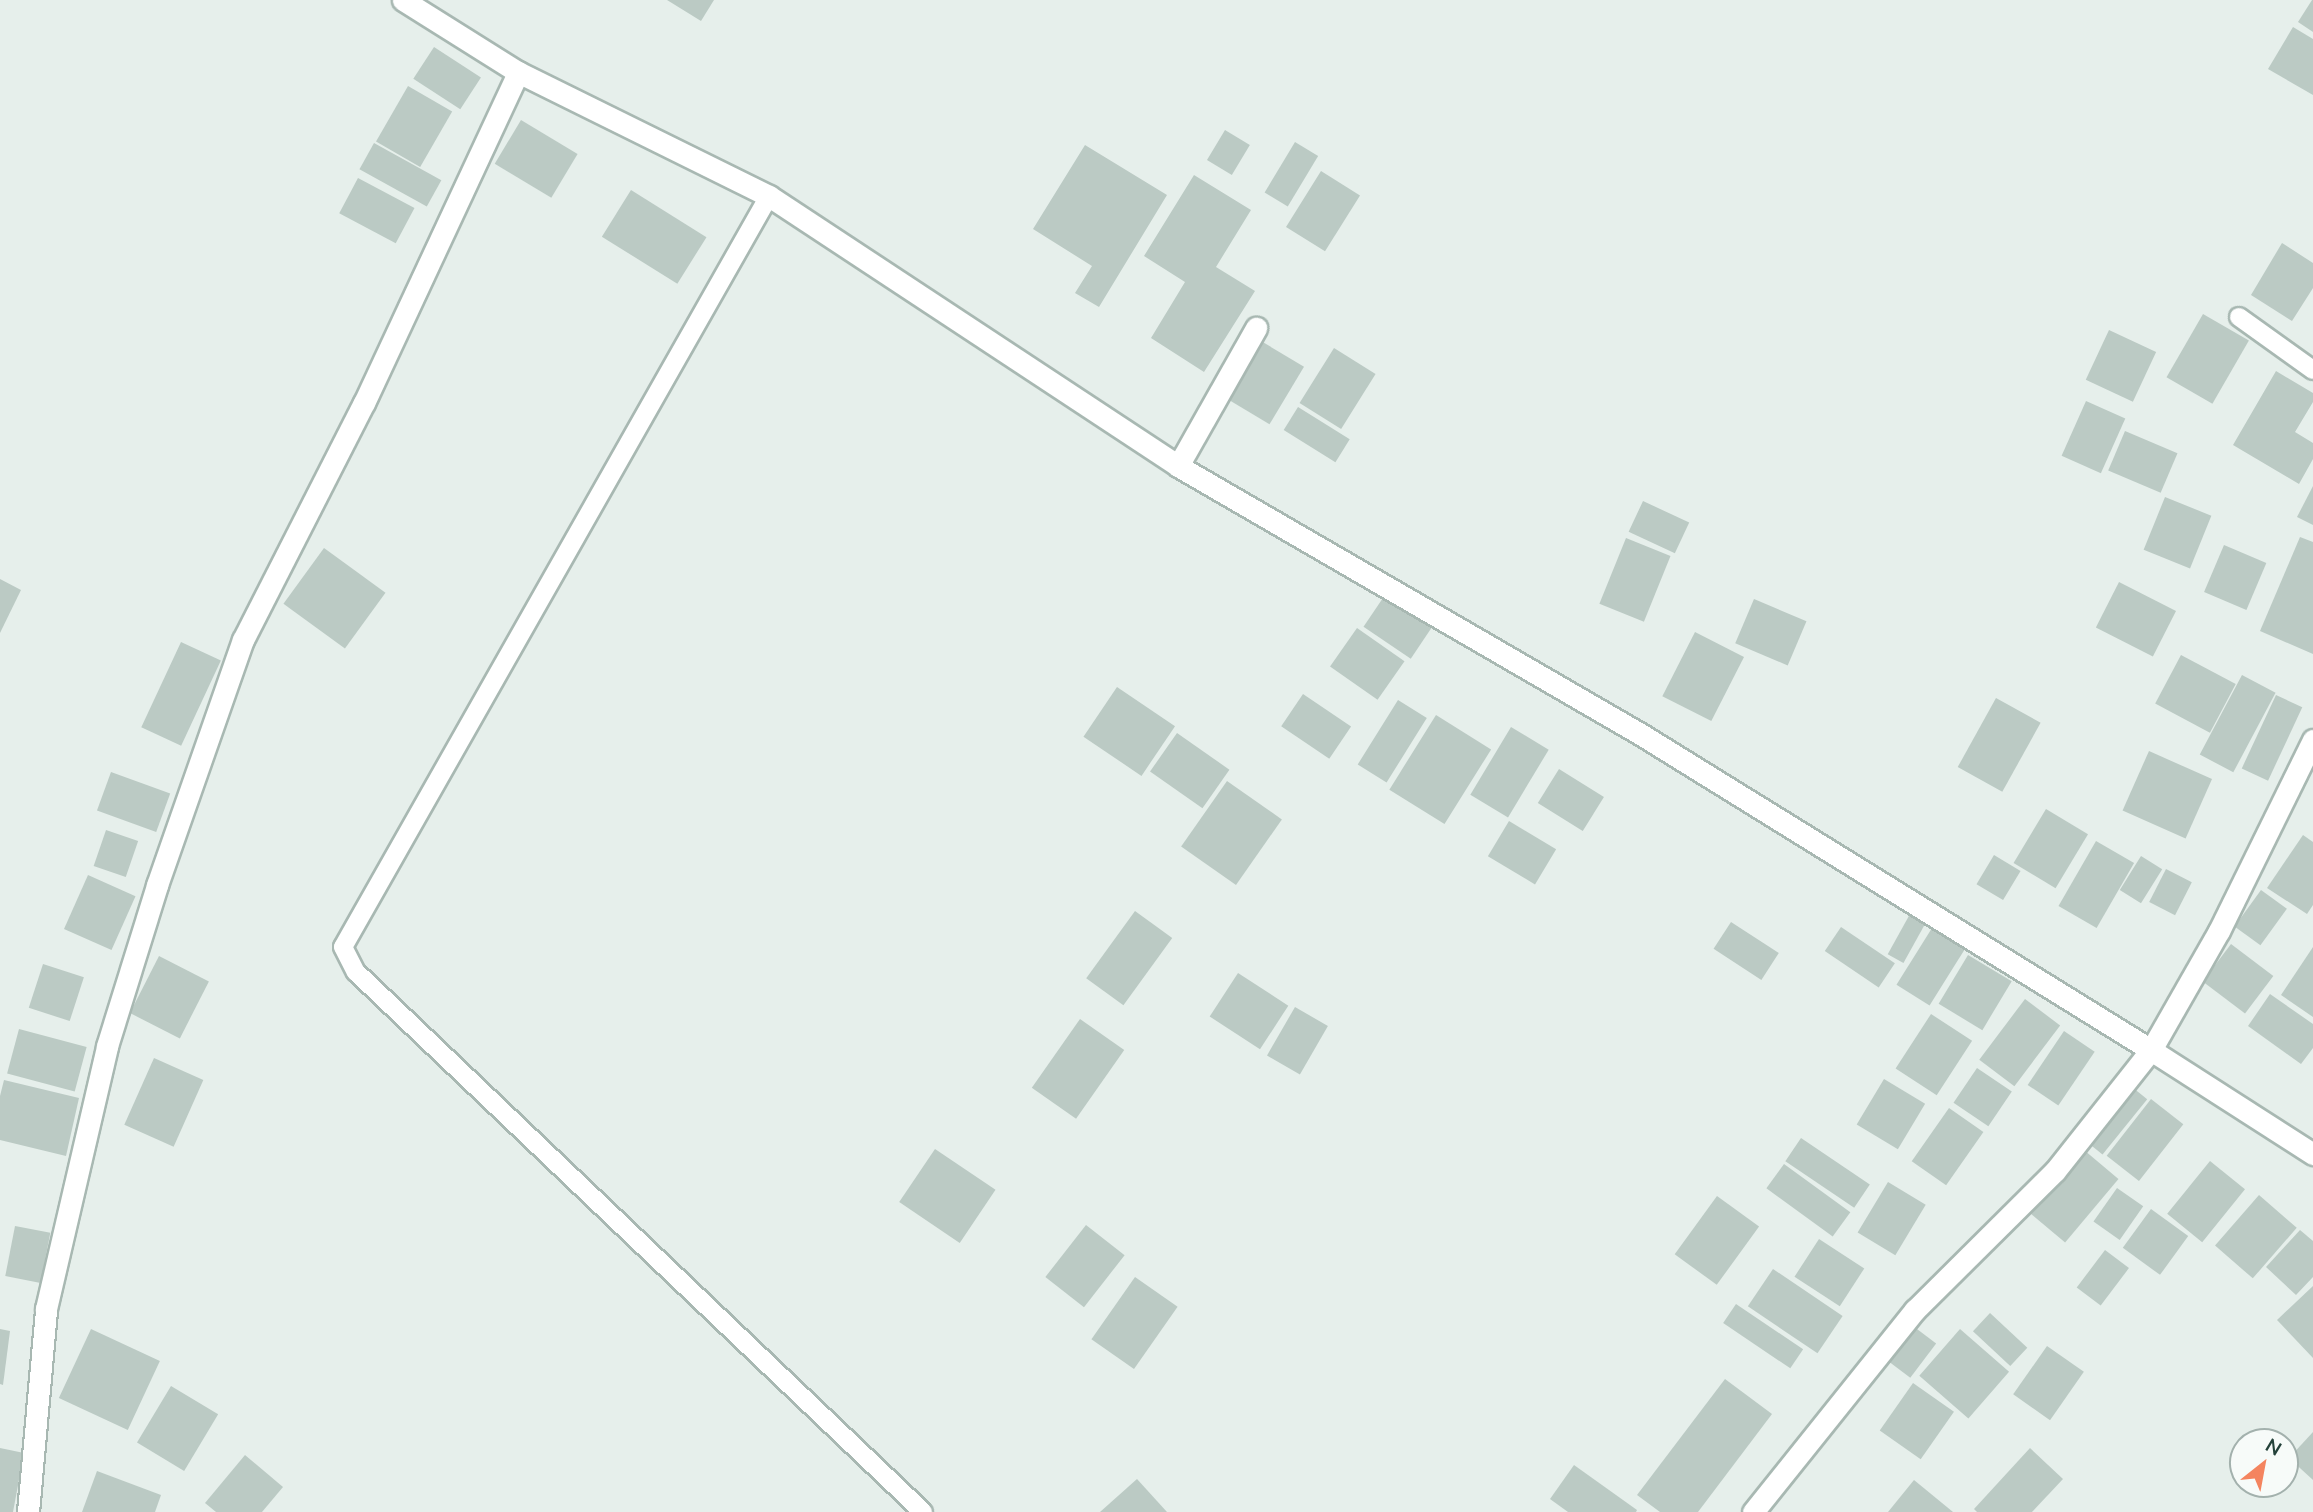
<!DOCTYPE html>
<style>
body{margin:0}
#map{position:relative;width:2313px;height:1512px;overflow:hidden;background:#e6efeb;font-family:Mulish,sans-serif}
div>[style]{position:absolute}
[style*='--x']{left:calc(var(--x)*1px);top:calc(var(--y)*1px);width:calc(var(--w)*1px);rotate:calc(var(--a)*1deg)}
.building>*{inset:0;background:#bbcac4;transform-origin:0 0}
.roads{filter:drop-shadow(2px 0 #a8b8b2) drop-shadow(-2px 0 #a8b8b2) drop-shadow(0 2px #a8b8b2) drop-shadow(0 -2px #a8b8b2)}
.service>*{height:18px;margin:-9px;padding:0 9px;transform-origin:9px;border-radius:9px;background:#fff}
.minor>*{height:21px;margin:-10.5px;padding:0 10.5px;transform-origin:10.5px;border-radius:10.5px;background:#fff}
span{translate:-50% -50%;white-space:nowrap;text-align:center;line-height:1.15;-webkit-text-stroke:7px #f7fbf9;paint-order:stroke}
.north{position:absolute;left:2229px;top:1428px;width:70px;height:70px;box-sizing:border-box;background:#f7fbf9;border:2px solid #a3b1ad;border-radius:50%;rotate:31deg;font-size:19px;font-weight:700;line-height:28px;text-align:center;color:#24423a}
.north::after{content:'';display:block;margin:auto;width:24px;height:32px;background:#f4845f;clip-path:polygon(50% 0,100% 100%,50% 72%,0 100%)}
</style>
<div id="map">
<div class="building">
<i style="clip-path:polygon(667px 0,714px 0,701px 21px)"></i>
<i style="clip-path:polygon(2312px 0,2313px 0,2313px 32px,2298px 22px)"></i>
<i style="clip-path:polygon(2293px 27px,2313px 39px,2313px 95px,2268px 69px)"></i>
<i style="left:434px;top:47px;width:56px;height:38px;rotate:33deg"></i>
<i style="left:408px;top:86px;width:51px;height:64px;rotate:30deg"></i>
<i style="left:521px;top:120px;width:66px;height:51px;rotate:31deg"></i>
<i style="left:1225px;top:130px;width:29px;height:35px;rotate:31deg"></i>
<i style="left:1295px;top:142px;width:27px;height:59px;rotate:31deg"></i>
<i style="left:374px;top:143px;width:77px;height:30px;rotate:29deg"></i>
<i style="clip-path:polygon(1085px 145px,1167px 195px,1099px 307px,1075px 293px,1092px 266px,1033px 229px)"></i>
<i style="left:1321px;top:171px;width:46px;height:66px;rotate:32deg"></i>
<i style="clip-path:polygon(1194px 175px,1251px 210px,1216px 267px,1255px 291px,1204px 372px,1151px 338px,1185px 282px,1144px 256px)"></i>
<i style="left:358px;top:178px;width:64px;height:40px;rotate:28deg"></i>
<i style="left:631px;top:190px;width:89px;height:55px;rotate:32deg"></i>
<i style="clip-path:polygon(2282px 243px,2313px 263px,2313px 288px,2292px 321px,2251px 295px)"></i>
<i style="left:2203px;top:314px;width:53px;height:73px;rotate:30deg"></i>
<i style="left:2109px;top:330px;width:52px;height:55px;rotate:25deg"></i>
<i style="left:1256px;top:338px;width:56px;height:67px;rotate:31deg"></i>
<i style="left:1334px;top:348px;width:49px;height:65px;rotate:32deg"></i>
<i style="clip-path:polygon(2276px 371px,2313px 393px,2313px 402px,2295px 432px,2313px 443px,2313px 459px,2299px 484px,2233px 445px)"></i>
<i style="left:2086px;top:401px;width:43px;height:60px;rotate:24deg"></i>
<i style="left:1298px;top:407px;width:61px;height:27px;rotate:32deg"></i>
<i style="left:2125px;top:431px;width:57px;height:43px;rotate:23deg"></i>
<i style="clip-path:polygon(2313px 486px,2313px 525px,2297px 517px)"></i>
<i style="left:2165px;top:497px;width:50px;height:57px;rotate:22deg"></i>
<i style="left:1643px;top:501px;width:51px;height:34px;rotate:25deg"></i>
<i style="clip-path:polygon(2300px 537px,2313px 542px,2313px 654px,2260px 631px)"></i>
<i style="left:1626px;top:538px;width:48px;height:71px;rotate:22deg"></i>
<i style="left:2224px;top:545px;width:46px;height:51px;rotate:23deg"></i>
<i style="left:324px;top:548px;width:76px;height:69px;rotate:36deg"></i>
<i style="clip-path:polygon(0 579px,21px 590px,0 633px)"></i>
<i style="left:2119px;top:582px;width:64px;height:51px;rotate:27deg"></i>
<i style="left:1387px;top:592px;width:57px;height:42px;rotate:34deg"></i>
<i style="left:1754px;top:599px;width:57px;height:48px;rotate:23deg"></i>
<i style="left:1357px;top:628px;width:58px;height:47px;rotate:35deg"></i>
<i style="left:1695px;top:632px;width:55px;height:72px;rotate:27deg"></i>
<i style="left:181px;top:642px;width:44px;height:94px;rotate:25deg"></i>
<i style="left:2181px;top:655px;width:62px;height:55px;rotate:28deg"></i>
<i style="left:2242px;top:675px;width:38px;height:90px;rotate:28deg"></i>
<i style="left:1117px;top:687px;width:70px;height:60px;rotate:34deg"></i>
<i style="left:1303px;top:694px;width:58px;height:39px;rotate:34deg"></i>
<i style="left:2276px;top:695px;width:29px;height:81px;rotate:25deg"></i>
<i style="left:1996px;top:698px;width:51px;height:79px;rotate:29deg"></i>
<i style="left:1398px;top:700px;width:34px;height:76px;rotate:32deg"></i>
<i style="left:1436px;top:715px;width:65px;height:88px;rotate:32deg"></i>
<i style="left:1511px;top:727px;width:44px;height:79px;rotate:31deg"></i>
<i style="left:1177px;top:733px;width:64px;height:47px;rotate:35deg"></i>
<i style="left:2149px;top:751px;width:69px;height:65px;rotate:24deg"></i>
<i style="left:1559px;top:769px;width:53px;height:40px;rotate:32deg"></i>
<i style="left:111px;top:772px;width:63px;height:41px;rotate:20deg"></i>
<i style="left:1227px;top:781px;width:67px;height:80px;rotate:35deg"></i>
<i style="left:2046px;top:809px;width:49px;height:63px;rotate:31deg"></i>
<i style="left:1509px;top:821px;width:55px;height:41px;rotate:31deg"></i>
<i style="left:106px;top:830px;width:34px;height:38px;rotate:19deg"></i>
<i style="clip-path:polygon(2303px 835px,2313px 842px,2313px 905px,2307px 914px,2267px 888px)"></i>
<i style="left:2096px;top:841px;width:44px;height:75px;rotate:30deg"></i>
<i style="left:1994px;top:855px;width:31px;height:34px;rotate:31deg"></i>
<i style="left:2141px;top:856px;width:25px;height:40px;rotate:32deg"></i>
<i style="left:2166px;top:869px;width:29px;height:37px;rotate:27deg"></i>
<i style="left:88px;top:875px;width:52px;height:59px;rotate:24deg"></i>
<i style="left:2261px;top:890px;width:32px;height:45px;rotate:36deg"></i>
<i style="left:1135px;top:911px;width:46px;height:83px;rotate:36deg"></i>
<i style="left:1910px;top:914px;width:18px;height:46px;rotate:29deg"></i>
<i style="left:1731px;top:922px;width:57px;height:32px;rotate:33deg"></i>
<i style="left:1841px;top:927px;width:65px;height:29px;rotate:34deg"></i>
<i style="left:1932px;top:928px;width:39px;height:67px;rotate:32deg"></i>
<i style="left:2231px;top:944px;width:53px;height:47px;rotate:37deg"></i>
<i style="clip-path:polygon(2313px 947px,2313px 1017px,2281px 995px)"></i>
<i style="left:1968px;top:955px;width:51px;height:57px;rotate:31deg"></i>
<i style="left:159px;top:956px;width:56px;height:64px;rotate:27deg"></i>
<i style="left:43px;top:964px;width:43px;height:46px;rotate:18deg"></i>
<i style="left:1238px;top:973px;width:60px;height:52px;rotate:33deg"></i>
<i style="clip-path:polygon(2270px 994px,2313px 1024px,2313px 1048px,2301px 1064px,2248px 1026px)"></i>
<i style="left:2025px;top:999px;width:44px;height:76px;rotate:37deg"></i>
<i style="left:1295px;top:1007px;width:38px;height:56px;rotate:30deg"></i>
<i style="left:1931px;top:1014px;width:49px;height:65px;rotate:33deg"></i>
<i style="left:1080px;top:1019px;width:54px;height:84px;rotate:35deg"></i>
<i style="left:19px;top:1029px;width:70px;height:46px;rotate:15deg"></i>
<i style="left:2064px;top:1031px;width:37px;height:65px;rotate:34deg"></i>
<i style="left:154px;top:1058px;width:54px;height:73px;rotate:24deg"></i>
<i style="left:1977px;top:1068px;width:42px;height:42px;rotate:34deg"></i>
<i style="left:1884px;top:1079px;width:48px;height:53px;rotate:31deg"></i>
<i style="clip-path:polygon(4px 1080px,79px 1098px,66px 1156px,0 1140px,0 1096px)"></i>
<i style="left:2127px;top:1083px;width:26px;height:71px;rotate:39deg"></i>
<i style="left:2151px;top:1099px;width:41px;height:72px;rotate:38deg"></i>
<i style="left:1949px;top:1108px;width:42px;height:65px;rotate:35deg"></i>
<i style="left:1801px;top:1138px;width:83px;height:28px;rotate:34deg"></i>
<i style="left:935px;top:1149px;width:73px;height:64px;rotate:34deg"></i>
<i style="left:2084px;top:1150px;width:45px;height:83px;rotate:40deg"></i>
<i style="left:2210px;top:1161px;width:45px;height:68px;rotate:39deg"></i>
<i style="left:1784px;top:1164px;width:82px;height:30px;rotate:36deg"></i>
<i style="left:1888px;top:1182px;width:44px;height:59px;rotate:31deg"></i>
<i style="left:2117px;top:1188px;width:32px;height:41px;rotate:35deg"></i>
<i style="left:2259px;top:1195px;width:50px;height:67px;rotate:41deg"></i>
<i style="left:1717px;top:1196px;width:52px;height:72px;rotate:36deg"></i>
<i style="left:2151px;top:1209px;width:46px;height:48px;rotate:36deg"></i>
<i style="left:1086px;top:1225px;width:49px;height:66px;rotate:38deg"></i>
<i style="left:15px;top:1226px;width:36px;height:51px;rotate:11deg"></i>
<i style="clip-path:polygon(2300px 1230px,2313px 1241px,2313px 1277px,2296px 1295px,2266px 1267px)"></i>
<i style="left:1819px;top:1239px;width:54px;height:45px;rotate:33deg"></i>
<i style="left:2105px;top:1250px;width:30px;height:47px;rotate:37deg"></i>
<i style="left:1773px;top:1269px;width:84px;height:45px;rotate:34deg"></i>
<i style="left:1135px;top:1277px;width:52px;height:76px;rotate:35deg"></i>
<i style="clip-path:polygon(2313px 1286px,2313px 1358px,2277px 1320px)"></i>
<i style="left:1736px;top:1304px;width:81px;height:23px;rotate:34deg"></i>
<i style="left:1990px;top:1313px;width:51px;height:25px;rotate:43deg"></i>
<i style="left:1909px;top:1323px;width:34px;height:43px;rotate:37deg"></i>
<i style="clip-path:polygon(0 1329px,10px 1331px,3px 1385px,0 1384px)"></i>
<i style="left:91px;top:1329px;width:76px;height:76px;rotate:25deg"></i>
<i style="left:1960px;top:1329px;width:65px;height:62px;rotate:41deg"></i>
<i style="left:2047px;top:1346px;width:45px;height:59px;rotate:35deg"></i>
<i style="clip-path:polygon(1725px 1379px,1772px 1414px,1698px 1512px,1660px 1512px,1637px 1495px)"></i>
<i style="left:1913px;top:1383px;width:50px;height:58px;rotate:35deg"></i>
<i style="left:171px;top:1386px;width:55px;height:66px;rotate:31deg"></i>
<i style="clip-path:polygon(2313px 1432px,2313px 1480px,2289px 1458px)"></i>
<i style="clip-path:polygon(0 1448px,24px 1453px,13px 1512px,0 1512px)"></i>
<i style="clip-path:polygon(2030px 1448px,2063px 1479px,2032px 1512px,1977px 1512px,1974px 1509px)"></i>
<i style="clip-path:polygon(245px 1455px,283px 1487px,262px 1512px,216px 1512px,205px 1503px)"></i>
<i style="clip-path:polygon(1574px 1465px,1637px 1510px,1636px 1512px,1568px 1512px,1550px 1499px)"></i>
<i style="clip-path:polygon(97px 1471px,161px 1495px,155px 1512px,82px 1512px)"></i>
<i style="clip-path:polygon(1137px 1479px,1167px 1512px,1100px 1512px)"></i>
<i style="clip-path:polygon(1914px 1480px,1953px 1512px,1888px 1512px)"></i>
</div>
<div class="roads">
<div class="service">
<i style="--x:769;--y:196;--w:863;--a:119.56"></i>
<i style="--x:343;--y:947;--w:28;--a:63"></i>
<i style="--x:356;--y:972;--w:783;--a:43.6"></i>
<i style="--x:2239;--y:317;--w:91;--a:35.6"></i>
</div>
<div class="minor">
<i style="--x:403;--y:0;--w:136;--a:32.1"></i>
<i style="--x:518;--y:72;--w:280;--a:26.3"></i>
<i style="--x:769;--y:196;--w:490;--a:33.4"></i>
<i style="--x:1178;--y:466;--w:536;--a:30.1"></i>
<i style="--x:1642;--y:735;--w:599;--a:31.75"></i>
<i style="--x:2151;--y:1050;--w:193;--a:32.7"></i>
<i style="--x:1178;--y:466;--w:159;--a:-60.5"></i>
<i style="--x:28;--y:1512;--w:204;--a:-84.9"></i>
<i style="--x:46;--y:1309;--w:270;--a:-76.9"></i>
<i style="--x:107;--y:1046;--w:169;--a:-72.7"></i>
<i style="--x:157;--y:885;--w:260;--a:-70.7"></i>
<i style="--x:243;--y:640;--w:266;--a:-63"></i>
<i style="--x:364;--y:403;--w:365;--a:-65"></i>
<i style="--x:1753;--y:1512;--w:259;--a:-51.3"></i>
<i style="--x:1915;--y:1310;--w:197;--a:-44.8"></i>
<i style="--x:2055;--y:1171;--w:154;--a:-51.6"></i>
<i style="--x:2151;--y:1050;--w:137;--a:-60.3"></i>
<i style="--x:2219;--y:931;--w:213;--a:-63.8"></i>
</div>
</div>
<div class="north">N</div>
</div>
